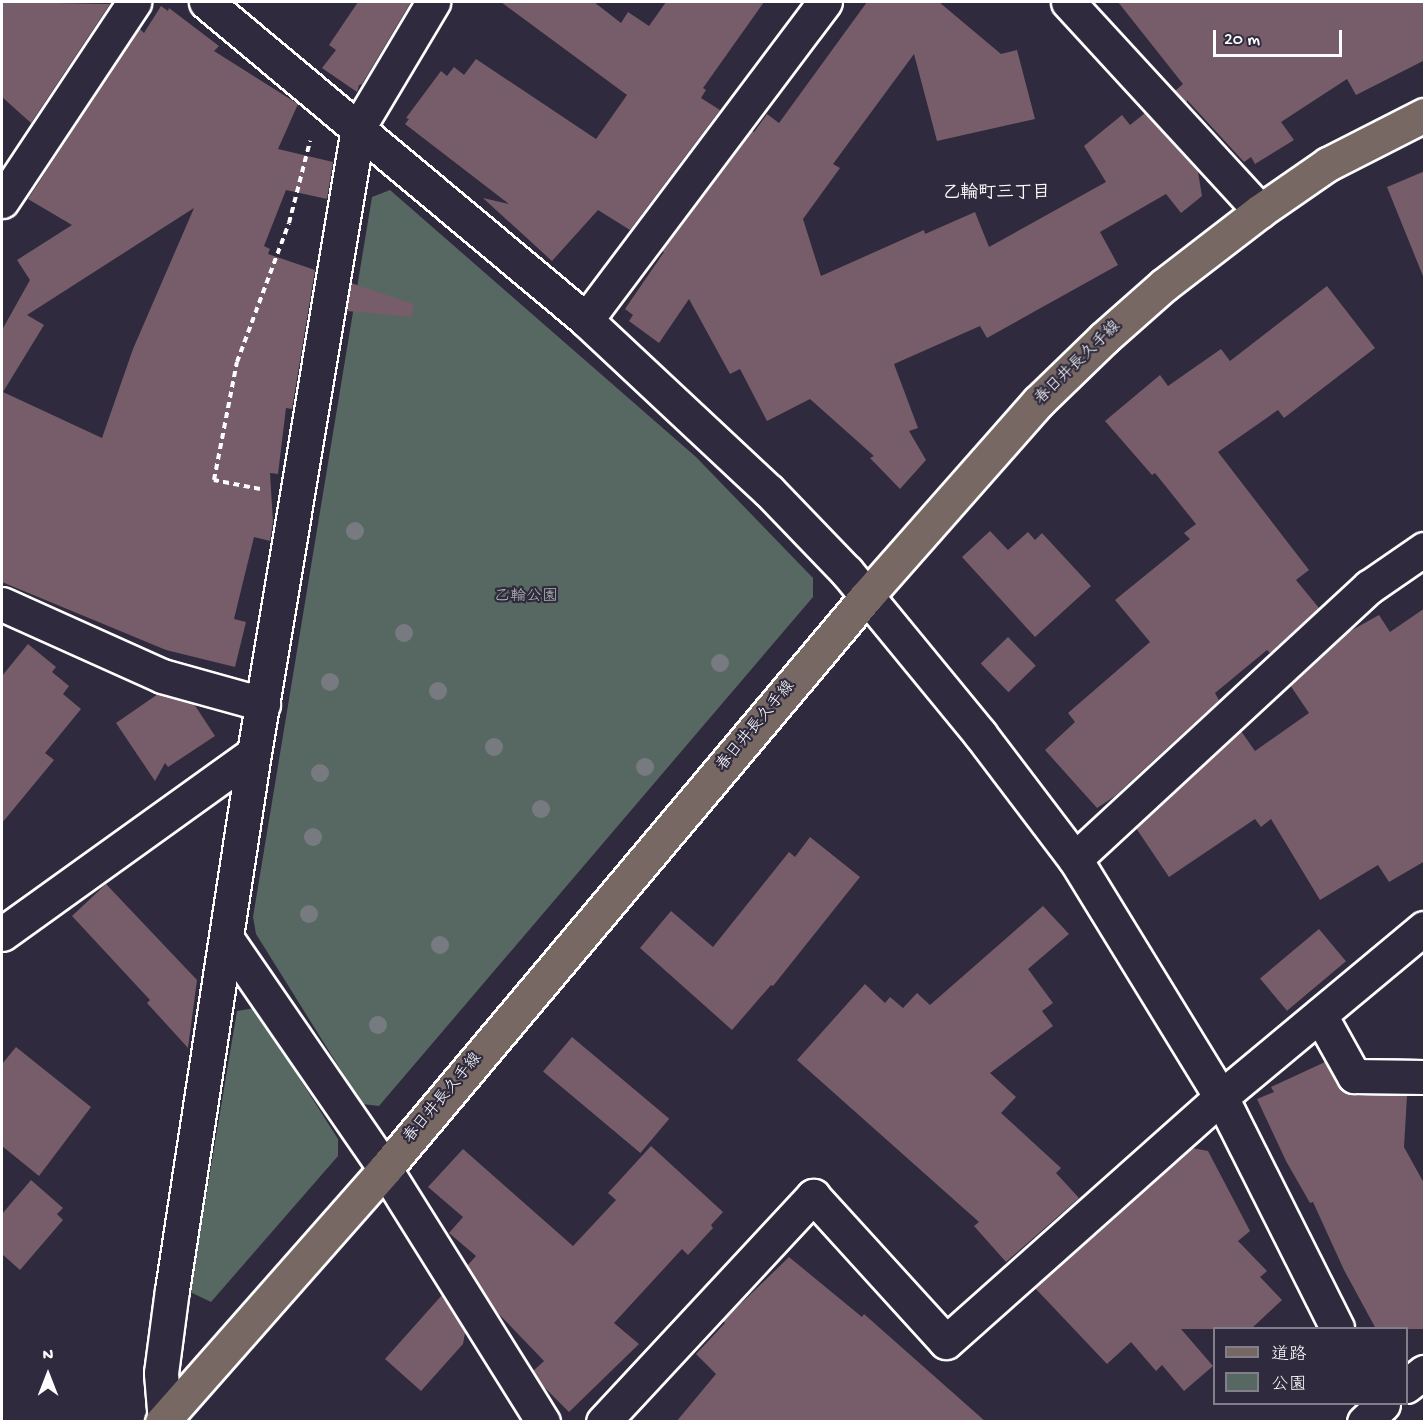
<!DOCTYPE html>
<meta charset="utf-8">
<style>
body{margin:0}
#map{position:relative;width:1426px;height:1423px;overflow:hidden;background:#2f2a3d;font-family:"Gochi Hand","Klee One",sans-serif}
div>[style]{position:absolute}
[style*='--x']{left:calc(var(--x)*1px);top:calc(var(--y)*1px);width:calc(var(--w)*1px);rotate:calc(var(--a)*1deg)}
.green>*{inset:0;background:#566861}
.building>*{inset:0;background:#765d69;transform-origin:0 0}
.path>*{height:4px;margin-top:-2px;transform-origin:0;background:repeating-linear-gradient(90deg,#fff 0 6px,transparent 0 10.5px)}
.roads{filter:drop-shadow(2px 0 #fff) drop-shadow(-2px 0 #fff) drop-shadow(0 2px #fff) drop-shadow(0 -2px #fff)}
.street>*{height:33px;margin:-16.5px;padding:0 16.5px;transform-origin:16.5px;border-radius:16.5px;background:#2f2a3d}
.primary>*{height:33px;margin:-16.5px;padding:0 16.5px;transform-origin:16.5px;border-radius:16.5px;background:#776864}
.trees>*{width:18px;height:18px;margin:-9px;border-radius:50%;background:#787a81}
span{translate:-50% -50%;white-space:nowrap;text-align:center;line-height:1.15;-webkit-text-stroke:4.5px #2f2a3d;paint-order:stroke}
.street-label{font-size:16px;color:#fff}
.park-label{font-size:16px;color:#b3bbb8}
.neighbourhood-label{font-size:18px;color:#fff;font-weight:700}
.frame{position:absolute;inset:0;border:3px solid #fff;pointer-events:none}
.legend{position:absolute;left:1213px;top:1327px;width:195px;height:78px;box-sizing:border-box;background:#2f2a3d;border:2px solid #827f8b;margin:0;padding:8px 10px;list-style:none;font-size:18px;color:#fff}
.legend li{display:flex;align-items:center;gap:12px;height:30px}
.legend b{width:30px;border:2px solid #827f8b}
.north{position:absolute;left:18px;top:1345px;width:60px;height:60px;-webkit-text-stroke:4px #2f2a3d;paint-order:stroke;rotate:0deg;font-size:16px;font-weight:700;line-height:24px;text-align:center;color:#fff}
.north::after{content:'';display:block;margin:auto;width:21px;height:27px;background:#fff;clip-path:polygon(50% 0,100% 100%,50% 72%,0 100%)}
.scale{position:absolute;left:1213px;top:30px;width:129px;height:27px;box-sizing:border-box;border:3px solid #fff;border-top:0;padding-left:8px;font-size:18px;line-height:21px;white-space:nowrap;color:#fff;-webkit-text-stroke:4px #2f2a3d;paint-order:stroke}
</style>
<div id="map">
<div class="green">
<i style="clip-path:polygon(390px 190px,696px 457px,813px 578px,813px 597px,379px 1106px,362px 1104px,256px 934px,253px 917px,372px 197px)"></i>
<i style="clip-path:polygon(255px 1008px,338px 1139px,338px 1156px,211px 1302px,190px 1292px,237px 1011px)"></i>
</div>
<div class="building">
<i style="clip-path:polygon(2px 2px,110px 4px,31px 123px,2px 97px)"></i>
<i style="clip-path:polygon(358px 2px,411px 2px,362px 84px,359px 85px,357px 92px,322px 68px,336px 50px,329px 45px)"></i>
<i style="clip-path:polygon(501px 2px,594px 2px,621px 23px,628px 12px,649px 26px,666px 2px,764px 2px,703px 88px,706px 90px,701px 98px,720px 110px,630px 230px,598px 210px,552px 261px,483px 198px,509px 204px,405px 124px,409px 119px,406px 118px,441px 71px,447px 76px,454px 67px,464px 75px,476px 59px,596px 139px,627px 95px)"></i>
<i style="clip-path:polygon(867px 2px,939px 2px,1001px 54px,1017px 50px,1035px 119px,937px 141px,914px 54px,833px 164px,840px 168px,803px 219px,821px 276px,924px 230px,925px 234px,975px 212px,989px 247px,1106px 182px,1084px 146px,1122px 115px,1130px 125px,1145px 113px,1198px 172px,1202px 196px,1181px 213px,1166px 194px,1100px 232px,1118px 265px,987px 338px,980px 326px,894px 364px,918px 428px,909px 431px,926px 460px,900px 489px,870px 458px,874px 456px,810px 399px,767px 421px,740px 369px,730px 374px,689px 299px,659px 343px,629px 321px,633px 315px,625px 309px,664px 252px,662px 251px,752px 131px,754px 132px,767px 114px,779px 123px)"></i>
<i style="clip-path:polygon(1118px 2px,1425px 2px,1425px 60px,1356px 95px,1347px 79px,1281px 122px,1294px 140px,1255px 164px,1251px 157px,1244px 162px,1187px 100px,1187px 104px,1175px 91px,1183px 84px)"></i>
<i style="clip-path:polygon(evenodd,161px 6px,168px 11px,169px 8px,219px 46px,214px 51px,298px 104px,278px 149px,333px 162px,327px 199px,286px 190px,264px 246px,270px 249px,268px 254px,315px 270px,292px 409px,286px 408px,278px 474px,270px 473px,273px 522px,270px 541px,254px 537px,234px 619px,246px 622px,235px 667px,166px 650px,2px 582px,2px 330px,30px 280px,17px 260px,72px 225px,28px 199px,139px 28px,144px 33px,161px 6px,194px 208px,133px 349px,102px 438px,3px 392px,44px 325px,27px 315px,194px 208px)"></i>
<i style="clip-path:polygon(1425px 171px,1425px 275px,1423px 276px,1387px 187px)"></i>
<i style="clip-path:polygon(351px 283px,414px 304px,411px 317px,347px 311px)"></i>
<i style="clip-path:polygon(1327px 286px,1375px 348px,1284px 418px,1278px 410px,1218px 452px,1309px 570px,1296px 580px,1319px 608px,1270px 653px,1267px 650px,1215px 693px,1219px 700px,1115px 796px,1097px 808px,1045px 750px,1075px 722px,1068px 713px,1150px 642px,1115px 600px,1190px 539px,1184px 533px,1196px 524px,1155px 473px,1152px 475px,1105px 421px,1160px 375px,1168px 386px,1221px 349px,1230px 361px)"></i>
<i style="clip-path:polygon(990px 531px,1008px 550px,1028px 532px,1035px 540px,1042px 533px,1091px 586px,1035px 637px,962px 557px)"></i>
<i style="clip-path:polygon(1425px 608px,1425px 861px,1389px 882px,1378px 865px,1320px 900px,1271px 819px,1261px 827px,1255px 819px,1169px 877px,1136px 828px,1241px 731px,1255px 751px,1309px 713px,1290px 685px,1345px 634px,1379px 615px,1390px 632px)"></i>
<i style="left:1008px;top:637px;width:40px;height:38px;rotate:46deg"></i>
<i style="clip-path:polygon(28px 644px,56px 667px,52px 672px,69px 686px,63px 694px,81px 709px,45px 753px,54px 760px,2px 823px,2px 676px)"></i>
<i style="clip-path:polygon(158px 694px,194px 704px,215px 736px,168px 767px,165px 763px,155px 781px,116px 723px)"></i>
<i style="clip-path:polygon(810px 837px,860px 877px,773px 986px,771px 985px,732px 1030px,640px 948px,671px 911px,713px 947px,789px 852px,795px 857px)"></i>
<i style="clip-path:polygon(106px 884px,197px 980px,188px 1048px,147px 1003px,150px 1000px,72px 916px)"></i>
<i style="clip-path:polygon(1043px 906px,1069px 934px,1028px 969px,1053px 1003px,1042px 1011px,1053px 1026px,990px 1073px,1016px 1097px,1001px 1113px,1061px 1168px,1056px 1173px,1079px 1198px,1006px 1262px,974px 1226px,979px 1222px,797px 1060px,865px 984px,885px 1003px,890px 997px,903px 1008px,917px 993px,930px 1005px)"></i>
<i style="left:1319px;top:929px;width:42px;height:77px;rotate:50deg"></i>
<i style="left:572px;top:1037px;width:127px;height:45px;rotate:40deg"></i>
<i style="clip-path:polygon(16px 1047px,91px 1107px,39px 1176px,2px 1146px,2px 1064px)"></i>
<i style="clip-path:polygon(1325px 1062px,1345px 1092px,1407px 1096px,1404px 1147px,1425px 1185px,1425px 1329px,1376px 1329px,1344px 1270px,1313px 1202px,1310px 1203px,1286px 1161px,1257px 1099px,1274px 1092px,1271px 1087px)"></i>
<i style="clip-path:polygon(651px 1146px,723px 1212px,711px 1225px,713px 1228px,688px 1255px,682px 1249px,614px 1323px,639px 1344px,569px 1412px,541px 1384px,533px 1371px,544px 1361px,495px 1310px,467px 1266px,476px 1256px,449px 1233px,463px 1217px,428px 1187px,463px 1149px,573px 1246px,616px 1200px,608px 1193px)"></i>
<i style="clip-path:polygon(1192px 1148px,1208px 1151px,1250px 1231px,1238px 1241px,1267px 1271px,1260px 1277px,1282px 1300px,1251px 1329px,1181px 1329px,1213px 1366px,1184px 1391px,1162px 1365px,1156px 1371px,1131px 1342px,1107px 1364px,1035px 1288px)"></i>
<i style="clip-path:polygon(31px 1180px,63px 1208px,57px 1214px,63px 1220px,20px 1270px,2px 1254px,2px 1214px)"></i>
<i style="clip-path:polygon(789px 1257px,862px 1317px,864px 1314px,986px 1422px,676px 1422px,716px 1374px,696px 1354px,725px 1323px,723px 1321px)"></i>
<i style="clip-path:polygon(442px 1295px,465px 1333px,463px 1344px,421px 1391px,385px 1359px)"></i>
</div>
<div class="path">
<i style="--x:260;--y:489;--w:47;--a:-168.9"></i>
<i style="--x:214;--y:480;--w:120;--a:-79"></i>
<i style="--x:237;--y:362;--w:148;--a:-69.5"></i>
<i style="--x:289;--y:223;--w:85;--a:-75.6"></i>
</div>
<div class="roads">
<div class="street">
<i style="--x:206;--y:2;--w:496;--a:39.9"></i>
<i style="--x:586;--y:320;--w:250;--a:43.1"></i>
<i style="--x:769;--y:491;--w:112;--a:46.1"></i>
<i style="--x:847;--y:572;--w:210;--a:50.6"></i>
<i style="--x:980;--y:734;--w:157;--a:52.8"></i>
<i style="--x:1075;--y:859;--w:279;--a:58.5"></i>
<i style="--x:1221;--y:1097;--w:258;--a:63.3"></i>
<i style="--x:1068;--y:2;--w:284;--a:47.4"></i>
<i style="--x:2;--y:201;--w:239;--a:-56.4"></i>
<i style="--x:586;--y:320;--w:398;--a:-53.1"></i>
<i style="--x:2;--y:604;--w:175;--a:24.2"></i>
<i style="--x:162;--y:676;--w:105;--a:15.5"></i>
<i style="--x:1075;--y:859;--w:401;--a:-42.8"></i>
<i style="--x:1369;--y:587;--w:67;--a:-34.6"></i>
<i style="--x:2;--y:934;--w:310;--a:-35.7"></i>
<i style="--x:227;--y:939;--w:279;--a:55.5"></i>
<i style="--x:385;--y:1169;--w:298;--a:58"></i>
<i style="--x:1320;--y:1015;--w:70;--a:60.9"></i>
<i style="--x:1354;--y:1076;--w:70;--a:0.8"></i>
<i style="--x:1406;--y:1386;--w:23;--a:-38"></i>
<i style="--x:165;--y:1422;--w:49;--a:-94.7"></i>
<i style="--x:161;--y:1373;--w:84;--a:-82.5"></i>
<i style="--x:172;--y:1290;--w:543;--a:-81.32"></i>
<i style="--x:254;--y:753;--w:634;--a:-80.55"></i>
<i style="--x:358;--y:128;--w:147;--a:-59.2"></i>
<i style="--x:603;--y:1422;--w:309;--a:-47.1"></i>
<i style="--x:813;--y:1196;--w:197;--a:47.7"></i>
<i style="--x:946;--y:1342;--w:368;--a:-41.7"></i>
<i style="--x:1221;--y:1097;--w:264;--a:-39.8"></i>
<i style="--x:1364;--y:1422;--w:26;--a:-43"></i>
</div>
<div class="primary">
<i style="--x:162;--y:1422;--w:337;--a:-48.6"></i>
<i style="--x:385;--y:1169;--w:747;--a:-49.94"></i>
<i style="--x:866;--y:597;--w:260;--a:-48.6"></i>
<i style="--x:1038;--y:402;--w:92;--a:-44.1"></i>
<i style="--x:1104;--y:338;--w:80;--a:-41.5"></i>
<i style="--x:1164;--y:285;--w:121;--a:-37.6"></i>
<i style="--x:1260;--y:211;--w:83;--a:-34.7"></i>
<i style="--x:1328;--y:164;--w:108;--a:-27"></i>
</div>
</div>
<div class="trees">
<i style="left:355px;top:531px"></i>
<i style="left:404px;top:633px"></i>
<i style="left:720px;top:663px"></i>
<i style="left:330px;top:682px"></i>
<i style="left:438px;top:691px"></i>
<i style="left:494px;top:747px"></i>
<i style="left:645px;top:767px"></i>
<i style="left:320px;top:773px"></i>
<i style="left:541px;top:809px"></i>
<i style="left:313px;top:837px"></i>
<i style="left:309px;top:914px"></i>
<i style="left:440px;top:945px"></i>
<i style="left:378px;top:1025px"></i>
</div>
<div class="street-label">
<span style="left:1079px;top:364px;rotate:-44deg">春日井長久手線</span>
<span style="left:757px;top:727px;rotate:-50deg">春日井長久手線</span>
<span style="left:444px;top:1099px;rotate:-50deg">春日井長久手線</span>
</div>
<div class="park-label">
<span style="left:526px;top:598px">乙輪公園</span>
</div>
<div class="neighbourhood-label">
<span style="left:996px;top:194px">乙輪町三丁目</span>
</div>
<div class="frame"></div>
<ul class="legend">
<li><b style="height:8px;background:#776864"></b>道路</li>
<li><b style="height:16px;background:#566861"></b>公園</li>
</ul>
<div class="north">N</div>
<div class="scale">20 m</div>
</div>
